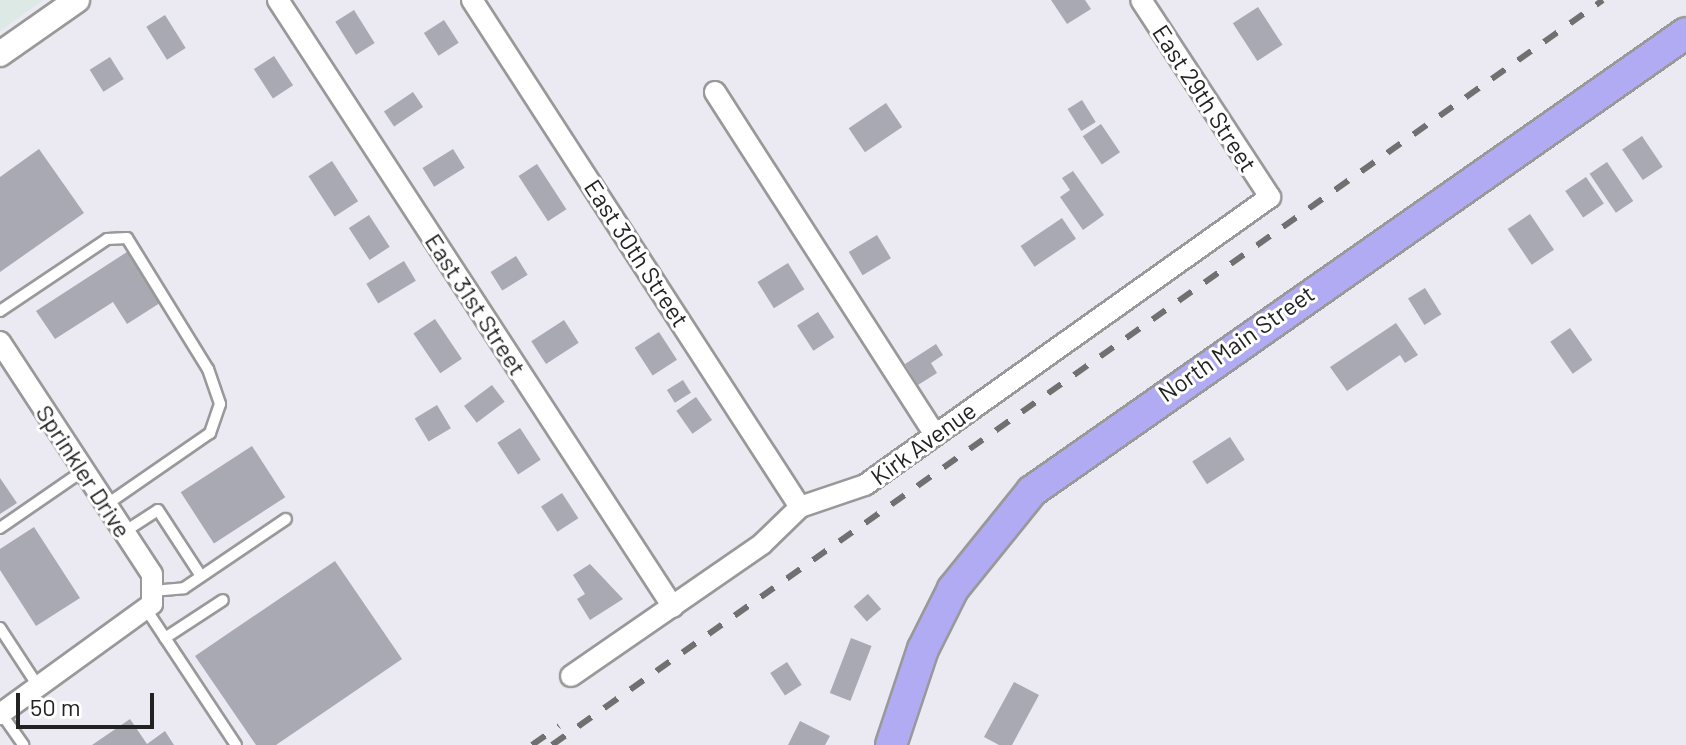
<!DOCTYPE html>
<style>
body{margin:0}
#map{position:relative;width:1686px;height:745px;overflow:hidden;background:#ebe9f1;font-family:Barlow,sans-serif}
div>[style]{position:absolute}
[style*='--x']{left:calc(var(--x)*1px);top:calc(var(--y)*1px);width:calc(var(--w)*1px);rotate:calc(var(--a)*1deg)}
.industrial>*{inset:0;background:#dce9e5}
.building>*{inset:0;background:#a8a9b3;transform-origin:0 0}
.roads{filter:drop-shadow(2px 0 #999) drop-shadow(-2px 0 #999) drop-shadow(0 2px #999) drop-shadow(0 -2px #999)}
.service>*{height:10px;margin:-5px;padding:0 5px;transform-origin:5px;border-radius:5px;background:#fff}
.minor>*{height:20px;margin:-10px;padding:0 10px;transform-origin:10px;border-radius:10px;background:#fff}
.tertiary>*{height:24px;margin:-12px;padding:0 12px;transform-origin:12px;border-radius:12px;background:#fff}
.primary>*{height:30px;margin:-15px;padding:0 15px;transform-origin:15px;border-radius:15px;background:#b1abf4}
.rail>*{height:6px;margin-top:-3px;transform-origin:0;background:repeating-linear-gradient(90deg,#707070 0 16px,transparent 0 32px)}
span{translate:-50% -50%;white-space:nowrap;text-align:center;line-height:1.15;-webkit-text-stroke:6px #fff;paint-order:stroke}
.street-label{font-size:24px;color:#222}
.scale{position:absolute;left:16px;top:693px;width:138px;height:36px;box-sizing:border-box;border:4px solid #222;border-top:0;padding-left:10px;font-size:24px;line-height:28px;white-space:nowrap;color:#222;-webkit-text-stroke:6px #fff;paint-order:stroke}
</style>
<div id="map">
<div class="industrial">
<i style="clip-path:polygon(0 0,43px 0,0 31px)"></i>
</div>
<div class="building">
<i style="clip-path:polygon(1051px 0,1085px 0,1091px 9px,1067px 24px)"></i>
<i style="left:1258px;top:7px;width:45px;height:30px;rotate:57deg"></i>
<i style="left:354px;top:10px;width:39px;height:22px;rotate:58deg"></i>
<i style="left:165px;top:15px;width:39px;height:22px;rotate:58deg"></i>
<i style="left:444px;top:20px;width:27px;height:24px;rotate:57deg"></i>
<i style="left:274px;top:56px;width:35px;height:24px;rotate:57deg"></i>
<i style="left:110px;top:57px;width:26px;height:24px;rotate:58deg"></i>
<i style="left:413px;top:92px;width:18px;height:35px;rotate:56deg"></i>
<i style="left:1082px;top:100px;width:26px;height:17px;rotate:58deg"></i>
<i style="left:886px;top:103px;width:29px;height:45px;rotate:56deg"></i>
<i style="left:1101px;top:124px;width:34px;height:22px;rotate:56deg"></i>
<i style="left:1642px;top:136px;width:37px;height:24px;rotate:56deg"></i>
<i style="clip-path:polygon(39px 149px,84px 213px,0 272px,0 177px)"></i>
<i style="left:453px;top:149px;width:22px;height:36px;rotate:58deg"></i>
<i style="left:332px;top:161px;width:48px;height:28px;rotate:57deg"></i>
<i style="left:1607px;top:162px;width:47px;height:21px;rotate:56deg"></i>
<i style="left:537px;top:164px;width:54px;height:22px;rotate:57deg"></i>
<i style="clip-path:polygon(1073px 171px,1104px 215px,1083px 230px,1060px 197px,1070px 190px,1062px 178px)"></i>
<i style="left:1586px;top:177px;width:32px;height:25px;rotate:56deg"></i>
<i style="left:1530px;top:214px;width:43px;height:27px;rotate:56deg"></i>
<i style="left:369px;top:215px;width:38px;height:24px;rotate:57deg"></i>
<i style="left:1062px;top:218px;width:25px;height:50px;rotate:56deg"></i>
<i style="left:877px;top:235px;width:27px;height:33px;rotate:59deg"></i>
<i style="clip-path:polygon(130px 250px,163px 301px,127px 324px,113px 302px,55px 339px,36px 311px)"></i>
<i style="left:516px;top:256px;width:22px;height:30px;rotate:58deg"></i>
<i style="left:404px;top:261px;width:23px;height:44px;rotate:59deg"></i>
<i style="left:788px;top:263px;width:31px;height:36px;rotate:58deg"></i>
<i style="left:1425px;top:288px;width:31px;height:20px;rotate:58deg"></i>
<i style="left:818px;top:312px;width:30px;height:25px;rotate:57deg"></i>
<i style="left:435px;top:319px;width:48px;height:26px;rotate:56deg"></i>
<i style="left:564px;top:320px;width:27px;height:39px;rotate:57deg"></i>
<i style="clip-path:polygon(1396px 323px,1418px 355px,1405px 363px,1400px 355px,1347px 391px,1330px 367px)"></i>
<i style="left:1570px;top:328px;width:39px;height:24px;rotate:55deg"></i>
<i style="left:659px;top:332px;width:33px;height:29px;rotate:57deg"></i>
<i style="clip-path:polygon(936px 344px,943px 355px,931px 363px,937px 373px,918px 385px,905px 364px)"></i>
<i style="left:683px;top:380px;width:15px;height:19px;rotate:58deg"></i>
<i style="left:492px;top:385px;width:21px;height:35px;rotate:53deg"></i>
<i style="left:696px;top:397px;width:28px;height:24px;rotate:55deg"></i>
<i style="left:437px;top:405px;width:27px;height:26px;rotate:59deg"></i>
<i style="left:520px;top:428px;width:38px;height:27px;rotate:57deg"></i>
<i style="left:1230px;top:437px;width:27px;height:45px;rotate:57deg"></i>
<i style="left:252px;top:446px;width:61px;height:85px;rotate:57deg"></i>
<i style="clip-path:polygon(0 478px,17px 503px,0 514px)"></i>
<i style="left:562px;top:493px;width:30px;height:25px;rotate:57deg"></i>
<i style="clip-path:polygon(34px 527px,80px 598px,36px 626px,0 570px,0 549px)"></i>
<i style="clip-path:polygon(335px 561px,402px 659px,276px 745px,256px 745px,195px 656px)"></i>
<i style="clip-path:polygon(590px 564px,623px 599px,590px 620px,577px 599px,585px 594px,573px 575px)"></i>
<i style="left:868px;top:594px;width:20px;height:19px;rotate:49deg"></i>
<i style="left:851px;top:638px;width:22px;height:59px;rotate:21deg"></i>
<i style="left:787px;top:662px;width:27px;height:20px;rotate:57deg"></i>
<i style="clip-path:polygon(1014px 682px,1039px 695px,1012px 745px,999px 745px,984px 737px)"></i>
<i style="clip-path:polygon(130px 719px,147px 744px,165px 731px,174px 745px,92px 745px)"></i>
<i style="clip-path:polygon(800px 721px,830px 736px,825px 745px,788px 745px)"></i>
</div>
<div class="roads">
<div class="service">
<i style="--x:0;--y:311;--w:129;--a:-33.9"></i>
<i style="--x:107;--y:239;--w:20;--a:-3"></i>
<i style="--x:127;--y:238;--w:154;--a:58.3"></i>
<i style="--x:208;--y:369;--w:37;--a:71"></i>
<i style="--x:220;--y:404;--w:31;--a:109"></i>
<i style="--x:210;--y:433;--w:126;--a:145.3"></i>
<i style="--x:0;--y:528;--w:102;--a:-34.6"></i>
<i style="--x:124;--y:532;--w:40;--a:-32.9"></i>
<i style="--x:158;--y:510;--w:79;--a:56.9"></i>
<i style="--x:152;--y:591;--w:32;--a:-5"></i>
<i style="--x:184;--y:588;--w:123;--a:-34.1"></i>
<i style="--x:146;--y:609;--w:163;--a:56.5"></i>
<i style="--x:0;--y:628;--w:69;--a:56.8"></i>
<i style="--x:165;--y:638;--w:69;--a:-33.2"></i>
<i style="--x:1;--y:713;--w:39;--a:55"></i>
</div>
<div class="minor">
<i style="--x:278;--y:0;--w:724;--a:56.95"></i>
<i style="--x:472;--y:0;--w:604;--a:57.1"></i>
<i style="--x:715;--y:92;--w:407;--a:57.3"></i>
<i style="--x:0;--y:342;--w:277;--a:56.8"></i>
<i style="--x:152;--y:574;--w:30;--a:90"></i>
<i style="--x:152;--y:604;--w:188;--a:144.1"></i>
<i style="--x:571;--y:676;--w:232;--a:-34.6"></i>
<i style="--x:762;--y:544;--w:53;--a:-44.2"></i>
<i style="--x:800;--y:507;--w:69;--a:-18.7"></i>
<i style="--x:865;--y:485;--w:497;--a:-35.4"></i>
<i style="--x:1270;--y:197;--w:235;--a:-123.2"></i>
</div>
<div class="tertiary">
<i style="--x:0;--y:54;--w:94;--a:-35"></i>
</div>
<div class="primary">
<i style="--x:891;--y:745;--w:101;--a:-71.6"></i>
<i style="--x:923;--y:649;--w:67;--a:-63.4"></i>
<i style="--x:953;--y:589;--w:126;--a:-51.1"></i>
<i style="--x:1032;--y:491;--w:798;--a:-35"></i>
</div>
</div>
<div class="rail">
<i style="--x:532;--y:745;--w:33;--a:-35"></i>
<i style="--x:552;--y:745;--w:1288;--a:-35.33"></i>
</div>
<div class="street-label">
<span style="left:1205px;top:98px;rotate:57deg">East 29th Street</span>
<span style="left:637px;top:253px;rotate:57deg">East 30th Street</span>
<span style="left:476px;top:304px;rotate:57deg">East 31st Street</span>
<span style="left:1236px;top:343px;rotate:-35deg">North Main Street</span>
<span style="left:923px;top:443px;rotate:-36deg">Kirk Avenue</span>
<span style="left:84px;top:471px;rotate:57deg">Sprinkler Drive</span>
</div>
<div class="scale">50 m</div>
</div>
